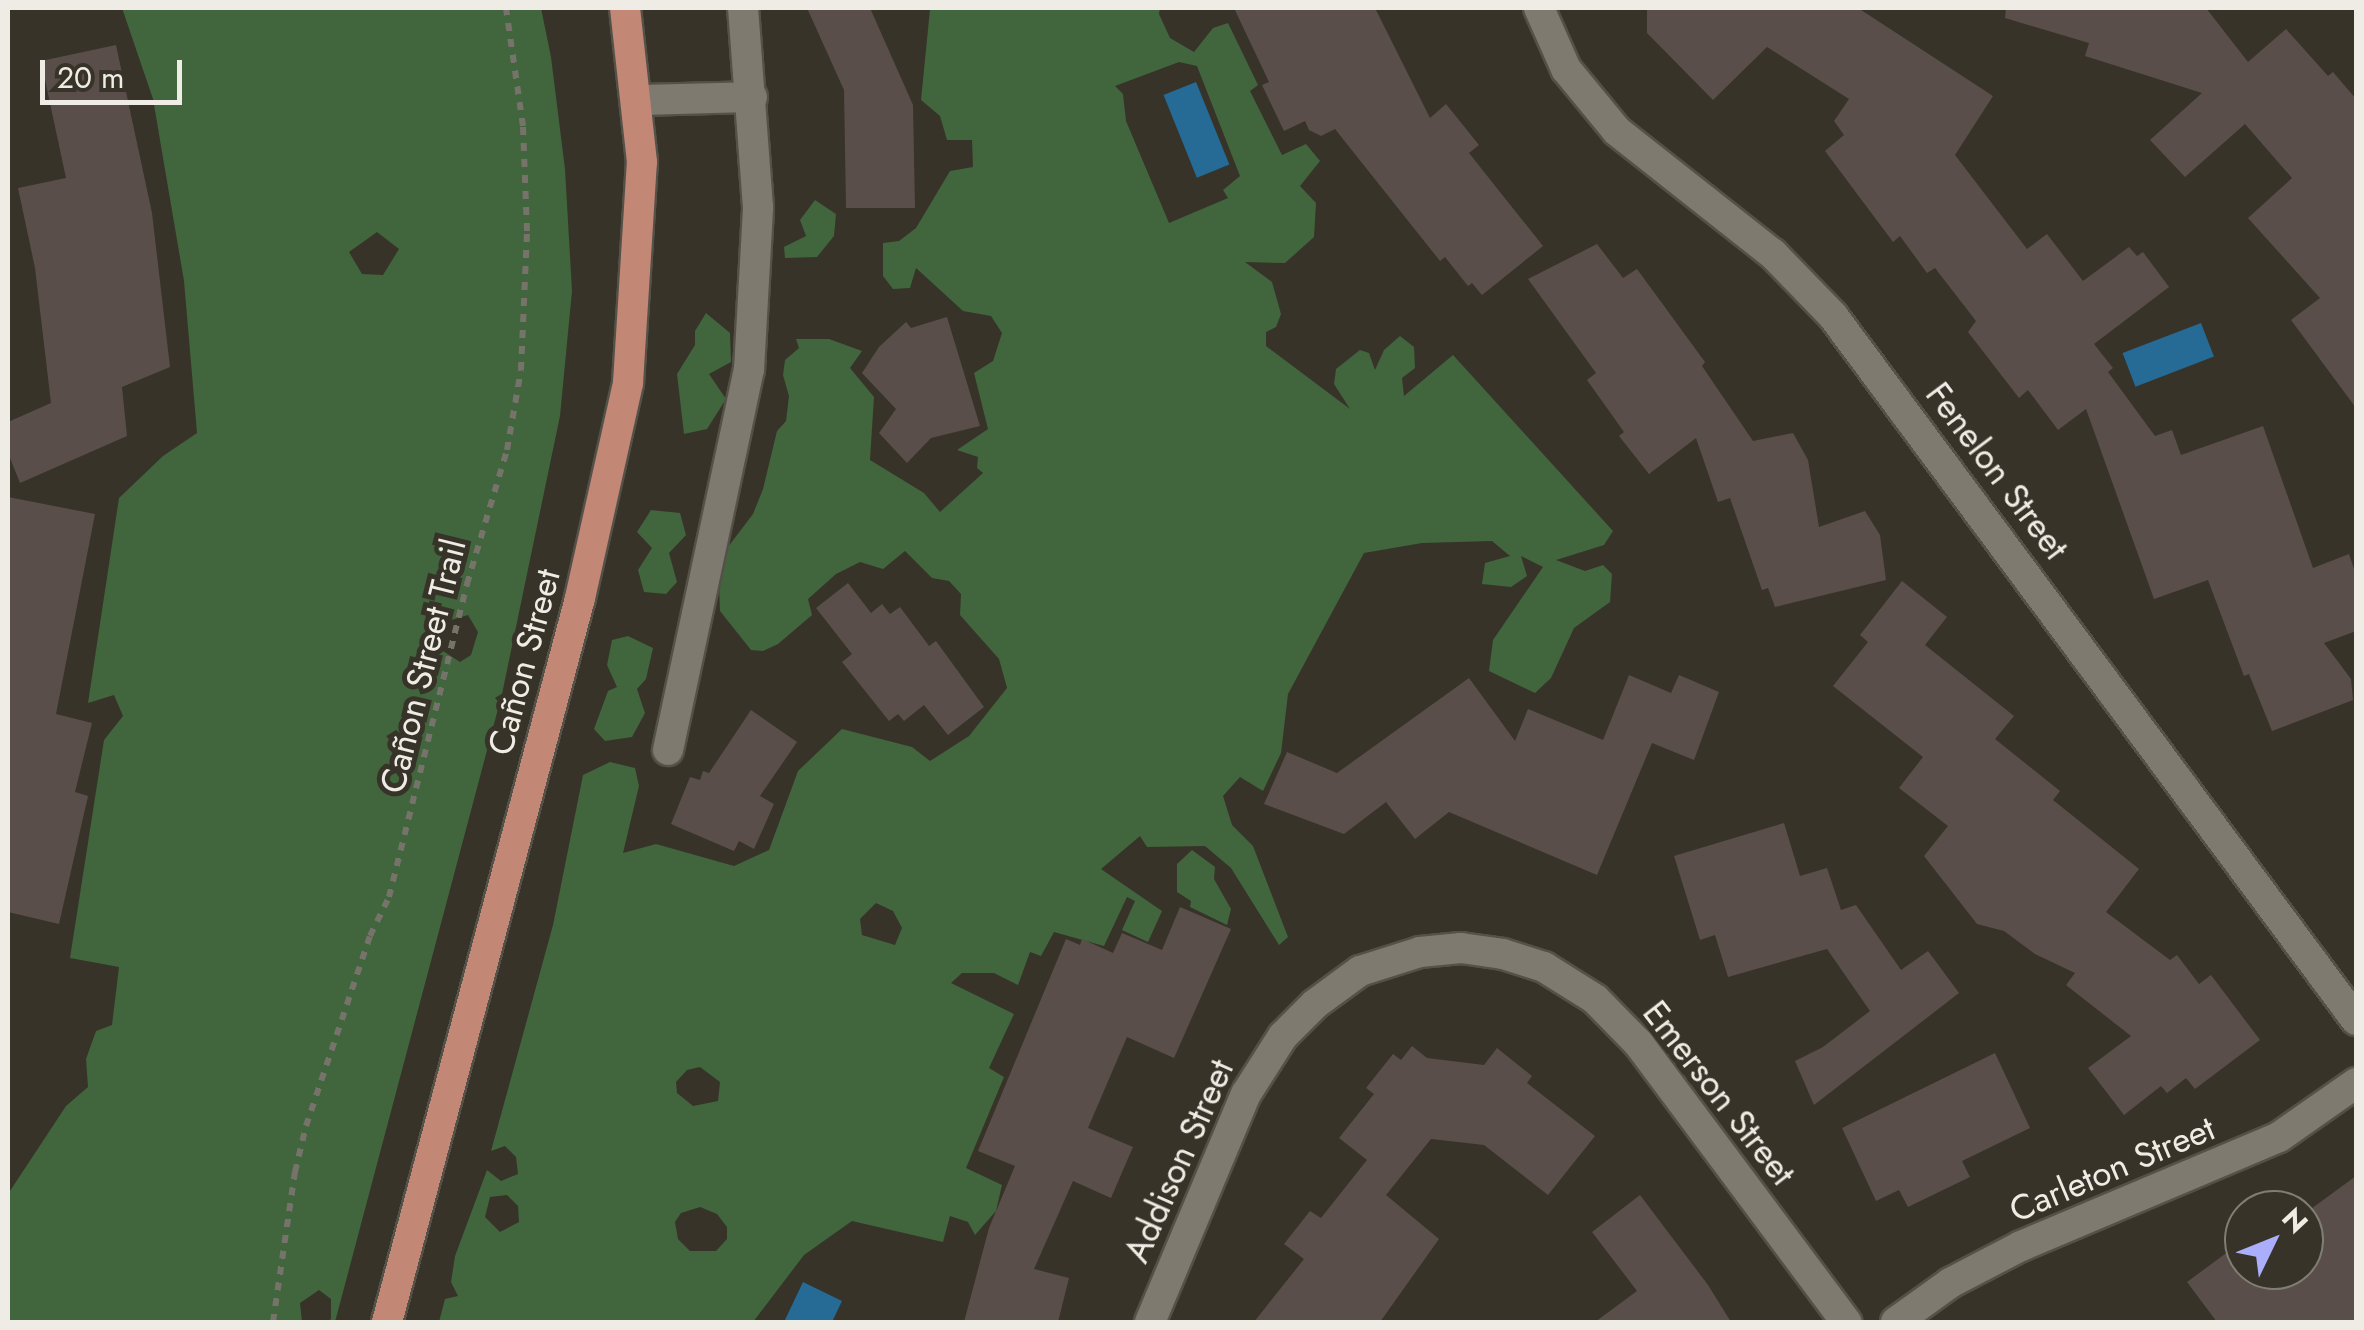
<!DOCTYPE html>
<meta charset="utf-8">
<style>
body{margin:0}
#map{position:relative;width:2364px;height:1330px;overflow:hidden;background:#373329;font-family:Jost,sans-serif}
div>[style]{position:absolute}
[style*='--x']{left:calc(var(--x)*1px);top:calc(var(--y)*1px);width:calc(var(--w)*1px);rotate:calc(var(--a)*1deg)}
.green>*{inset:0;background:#41653c}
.water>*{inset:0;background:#256b96;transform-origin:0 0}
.building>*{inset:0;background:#5a4e4a}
.path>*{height:6px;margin-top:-3px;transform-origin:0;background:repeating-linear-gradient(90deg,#76736a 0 8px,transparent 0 16px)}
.roads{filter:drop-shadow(2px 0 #545148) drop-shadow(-2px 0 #545148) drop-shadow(0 2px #545148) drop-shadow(0 -2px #545148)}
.minor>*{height:30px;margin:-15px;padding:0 15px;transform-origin:15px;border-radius:15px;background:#7f7a6f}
.major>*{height:30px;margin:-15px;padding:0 15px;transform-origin:15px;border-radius:15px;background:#c38776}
span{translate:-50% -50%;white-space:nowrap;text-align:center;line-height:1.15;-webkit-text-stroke:10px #373329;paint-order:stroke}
.street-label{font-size:35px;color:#eeece5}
.frame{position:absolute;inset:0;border:10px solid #eeece5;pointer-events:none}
.north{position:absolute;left:2224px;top:1190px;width:100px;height:100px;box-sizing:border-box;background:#373329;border:2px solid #807d74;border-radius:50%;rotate:47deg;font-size:28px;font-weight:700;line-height:40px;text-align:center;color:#eeece5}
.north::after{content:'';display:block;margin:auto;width:35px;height:45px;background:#abaffb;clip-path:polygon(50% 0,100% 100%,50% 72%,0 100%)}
.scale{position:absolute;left:40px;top:60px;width:142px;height:45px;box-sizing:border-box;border:5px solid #eeece5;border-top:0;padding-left:12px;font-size:30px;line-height:35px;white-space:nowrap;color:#eeece5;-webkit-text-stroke:8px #373329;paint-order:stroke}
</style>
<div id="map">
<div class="green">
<i style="clip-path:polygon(evenodd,122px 8px,541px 8px,551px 57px,565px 169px,572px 291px,560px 416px,502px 694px,335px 1322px,327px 1322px,331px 1319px,331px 1299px,319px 1290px,300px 1303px,302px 1322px,10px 1322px,8px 1311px,8px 1194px,66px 1106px,88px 1087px,86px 1059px,96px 1031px,112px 1025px,119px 967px,70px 958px,104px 740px,123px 716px,114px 695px,88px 703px,119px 498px,163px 456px,197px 433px,184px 281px,153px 99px,122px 8px,377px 232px,399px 249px,383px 275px,362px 274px,349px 252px,377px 232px,122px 8px,468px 615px,478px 632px,471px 655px,460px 662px,443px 651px,443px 631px,448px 621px,468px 615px)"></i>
<i style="clip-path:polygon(evenodd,926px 8px,1160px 8px,1159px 14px,1170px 38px,1194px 52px,1213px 28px,1228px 23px,1258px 85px,1250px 91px,1282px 155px,1306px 144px,1320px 161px,1300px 186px,1316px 203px,1314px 237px,1285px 263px,1245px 262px,1272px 282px,1281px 314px,1276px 327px,1266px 332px,1266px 346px,1350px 409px,1334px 384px,1336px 369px,1360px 350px,1369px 353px,1375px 370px,1384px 350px,1400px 336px,1414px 347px,1415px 368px,1402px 378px,1404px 396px,1453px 355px,1613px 531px,1604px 545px,1556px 560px,1585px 571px,1603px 565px,1612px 574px,1610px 602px,1574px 628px,1551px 678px,1535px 693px,1489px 671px,1493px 640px,1543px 567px,1521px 556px,1527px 576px,1511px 587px,1482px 584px,1485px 563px,1510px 556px,1492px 541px,1422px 543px,1364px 553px,1288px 694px,1281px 753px,1263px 791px,1240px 777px,1223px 796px,1232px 825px,1253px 846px,1288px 937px,1279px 945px,1231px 868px,1205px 846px,1147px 847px,1140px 836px,1101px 869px,1162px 911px,1148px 942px,1122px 930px,1135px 901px,1127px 897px,1104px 946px,1054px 932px,1041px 956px,1030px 952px,1018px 985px,994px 973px,962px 973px,951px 983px,1014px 1014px,989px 1068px,1004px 1077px,966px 1168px,1002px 1185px,996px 1211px,975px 1235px,968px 1222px,950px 1216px,943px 1242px,852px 1221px,804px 1255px,753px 1322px,439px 1322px,445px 1299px,458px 1296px,451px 1282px,455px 1256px,487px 1170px,501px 1181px,518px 1174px,516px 1157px,505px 1146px,491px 1151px,553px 925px,583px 775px,610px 762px,635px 768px,639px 786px,623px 853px,656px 844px,734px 866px,769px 850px,798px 771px,842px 729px,912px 747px,930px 761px,969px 736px,1007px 688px,999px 659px,960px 615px,961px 594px,949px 581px,932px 578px,905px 551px,883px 569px,860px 562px,836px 574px,808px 599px,812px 615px,778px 644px,763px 651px,751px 650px,720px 611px,718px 560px,753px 514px,763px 489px,777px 431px,786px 421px,789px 396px,783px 375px,785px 360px,799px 348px,796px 339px,829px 339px,862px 351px,850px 368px,874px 397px,870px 460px,924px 493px,940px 512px,983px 473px,977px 468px,978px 457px,957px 450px,988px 429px,974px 373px,993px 361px,1002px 333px,991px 316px,963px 311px,916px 268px,910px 288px,893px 289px,883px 276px,883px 243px,899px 241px,916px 228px,950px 171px,973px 167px,972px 140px,947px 140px,940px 116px,921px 100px,930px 9px,926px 8px,1179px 62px,1197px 66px,1240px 176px,1223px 190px,1228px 198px,1169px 223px,1126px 121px,1123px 94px,1115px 86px,1179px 62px,926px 8px,876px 903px,893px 911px,902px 928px,895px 945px,862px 935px,860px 919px,876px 903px,926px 8px,700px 1067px,720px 1082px,718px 1101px,693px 1106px,677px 1093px,676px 1082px,687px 1070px,700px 1067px,926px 8px,507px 1195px,518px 1206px,519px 1222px,500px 1232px,485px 1217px,490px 1197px,507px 1195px,926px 8px,700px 1207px,717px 1214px,727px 1227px,727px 1239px,716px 1251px,690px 1251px,678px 1239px,675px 1222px,681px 1213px,700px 1207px)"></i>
<i style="clip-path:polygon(815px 200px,836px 214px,834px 236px,817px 257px,785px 258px,784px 247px,806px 236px,800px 220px)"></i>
<i style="clip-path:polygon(706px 313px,730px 333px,731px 362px,709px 374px,726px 399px,707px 429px,684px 434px,677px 374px,695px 345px,695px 331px)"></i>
<i style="clip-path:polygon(651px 510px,680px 513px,686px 535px,669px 553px,677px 582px,666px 594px,644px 592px,638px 570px,652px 548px,637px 532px)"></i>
<i style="clip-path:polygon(628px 636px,653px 648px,646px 679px,637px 689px,645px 713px,632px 737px,605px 741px,594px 729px,608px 691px,617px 687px,607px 665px,612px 640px)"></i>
<i style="clip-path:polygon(1192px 850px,1215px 867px,1214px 879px,1231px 909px,1227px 925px,1190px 907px,1191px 901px,1177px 892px,1177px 864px)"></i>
</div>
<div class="water">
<i style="left:1196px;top:82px;width:89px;height:35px;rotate:68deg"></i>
<i style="left:2201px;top:323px;width:36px;height:84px;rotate:69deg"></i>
<i style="clip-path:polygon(803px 1282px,842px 1301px,832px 1322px,784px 1322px)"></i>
</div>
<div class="building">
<i style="clip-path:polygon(807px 8px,870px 8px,913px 105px,915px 208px,846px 208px,844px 90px)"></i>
<i style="clip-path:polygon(1234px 8px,1375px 8px,1430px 118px,1446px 104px,1479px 145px,1469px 153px,1543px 246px,1482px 295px,1472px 283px,1468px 286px,1445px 257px,1440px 261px,1335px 129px,1321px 136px,1309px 130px,1305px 121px,1284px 131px,1262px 85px,1269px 82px)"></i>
<i style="clip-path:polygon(1647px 8px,1858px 8px,1993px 96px,1955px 155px,2027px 249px,2047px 234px,2083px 281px,2129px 247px,2137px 256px,2143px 252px,2169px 287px,2094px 344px,2113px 368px,2108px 372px,2155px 436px,2172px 430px,2181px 455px,2263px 426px,2313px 568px,2349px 554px,2356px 575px,2356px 631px,2324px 643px,2351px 679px,2353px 700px,2272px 731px,2249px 674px,2244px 676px,2208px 580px,2154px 599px,2086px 409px,2058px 430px,2028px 390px,2019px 398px,1968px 332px,1976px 321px,1935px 268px,1927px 273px,1900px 236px,1893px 242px,1825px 151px,1844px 135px,1834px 121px,1849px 99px,1767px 47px,1713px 100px,1647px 33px)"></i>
<i style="clip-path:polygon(2006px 8px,2206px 8px,2248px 62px,2286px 29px,2328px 76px,2333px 72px,2356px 99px,2356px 408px,2291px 320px,2320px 298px,2248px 218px,2292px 178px,2245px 124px,2185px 177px,2150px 140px,2202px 93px,2085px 56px,2089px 43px,2005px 18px)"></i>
<i style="clip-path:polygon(116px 45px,152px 213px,170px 367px,122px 387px,127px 436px,20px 483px,8px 453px,8px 422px,51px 403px,35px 268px,18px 188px,66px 178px,41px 61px)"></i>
<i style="clip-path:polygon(1597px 244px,1623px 278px,1637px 269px,1705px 362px,1702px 366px,1753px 441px,1793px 433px,1808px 460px,1819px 527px,1865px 511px,1880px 535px,1886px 580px,1775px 607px,1768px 588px,1762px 590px,1730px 498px,1718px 502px,1696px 438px,1649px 474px,1619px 436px,1624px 432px,1587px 380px,1596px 373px,1528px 279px)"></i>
<i style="clip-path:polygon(947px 317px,980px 426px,931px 438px,907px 463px,879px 433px,896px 409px,862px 373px,879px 347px,906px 322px,911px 328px)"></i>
<i style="clip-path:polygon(8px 497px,95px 514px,56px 714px,92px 723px,75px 792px,88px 796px,59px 924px,8px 912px)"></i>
<i style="clip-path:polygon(1902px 581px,1947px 617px,1925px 645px,2014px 716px,1995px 739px,2060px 791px,2053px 800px,2139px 869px,2106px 912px,2170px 960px,2177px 955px,2199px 984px,2211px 975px,2260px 1040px,2195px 1089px,2186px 1078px,2167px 1093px,2161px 1086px,2124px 1115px,2088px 1068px,2131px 1036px,2066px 985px,2075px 973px,2035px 954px,2004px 931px,1977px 924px,1924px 856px,1948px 826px,1899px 788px,1923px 757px,1833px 686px,1868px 642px,1860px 635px)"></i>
<i style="clip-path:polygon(848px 583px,871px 613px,882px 604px,890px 614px,900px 607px,929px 646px,936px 641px,984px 707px,948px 735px,924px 705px,904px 721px,898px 714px,889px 721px,842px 662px,852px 654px,816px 608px)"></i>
<i style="clip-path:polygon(1629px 675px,1671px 693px,1679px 675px,1719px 692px,1694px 760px,1652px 743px,1597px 875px,1449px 812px,1415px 839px,1386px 802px,1344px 834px,1264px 804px,1287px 752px,1337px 773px,1469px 678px,1515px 741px,1528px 709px,1603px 740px)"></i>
<i style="clip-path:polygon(751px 710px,797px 742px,760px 796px,774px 804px,754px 849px,739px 841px,734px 851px,671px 824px,690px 777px,700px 780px,703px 771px,709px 773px)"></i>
<i style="clip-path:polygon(1784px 823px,1800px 876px,1827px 868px,1841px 910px,1856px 905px,1901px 970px,1928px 951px,1959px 993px,1814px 1105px,1795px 1061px,1823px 1047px,1870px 1011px,1827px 949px,1728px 977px,1715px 935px,1700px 940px,1674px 856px)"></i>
<i style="clip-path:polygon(1180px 907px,1231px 929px,1174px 1058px,1127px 1037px,1088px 1128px,1133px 1147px,1111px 1198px,1073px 1181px,1034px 1269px,1069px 1278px,1058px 1322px,964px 1322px,989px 1228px,1015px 1166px,978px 1151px,1066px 939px,1080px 945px,1082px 939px,1113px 953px,1122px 933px,1162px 950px)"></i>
<i style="clip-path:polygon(1412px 1046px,1427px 1058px,1484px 1065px,1497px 1048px,1532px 1076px,1527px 1083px,1595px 1136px,1548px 1195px,1484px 1145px,1431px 1139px,1386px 1195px,1439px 1239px,1380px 1322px,1254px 1322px,1304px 1259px,1284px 1244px,1310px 1211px,1321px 1218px,1367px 1160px,1339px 1138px,1374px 1094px,1366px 1088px,1393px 1054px,1401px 1060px)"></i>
<i style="clip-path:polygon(1995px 1053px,2030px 1128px,1962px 1161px,1970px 1177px,1908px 1207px,1899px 1190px,1876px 1201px,1842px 1128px)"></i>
<i style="clip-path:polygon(2356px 1176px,2356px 1322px,2217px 1322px,2187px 1282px,2244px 1240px,2244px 1270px,2304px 1270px,2304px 1214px)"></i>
<i style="clip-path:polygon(1640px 1195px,1708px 1285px,1731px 1322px,1595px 1322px,1637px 1291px,1592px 1232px)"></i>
</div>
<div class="path">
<i style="--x:273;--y:1322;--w:152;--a:-81.7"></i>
<i style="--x:295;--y:1172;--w:47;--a:-76.6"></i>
<i style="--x:306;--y:1126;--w:200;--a:-71.4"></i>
<i style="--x:370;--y:936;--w:43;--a:-64"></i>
<i style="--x:389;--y:897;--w:323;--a:-76"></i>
<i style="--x:467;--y:584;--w:140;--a:-73.4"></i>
<i style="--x:507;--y:450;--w:81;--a:-80.1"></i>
<i style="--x:521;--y:370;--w:139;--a:-87.5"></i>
<i style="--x:527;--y:231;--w:105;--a:-92.2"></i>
<i style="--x:523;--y:126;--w:119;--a:-98.2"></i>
</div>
<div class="roads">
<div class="minor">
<i style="--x:1539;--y:8;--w:67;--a:66.1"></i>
<i style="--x:1566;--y:69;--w:80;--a:50.6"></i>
<i style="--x:1617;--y:131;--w:199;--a:38.3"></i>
<i style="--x:1773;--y:254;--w:86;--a:45.9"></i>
<i style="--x:1833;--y:316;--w:877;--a:53.39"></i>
<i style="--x:638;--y:100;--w:114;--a:-1.5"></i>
<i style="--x:668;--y:750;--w:389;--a:-78"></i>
<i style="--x:749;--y:370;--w:163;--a:-86.8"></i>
<i style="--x:758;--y:207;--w:200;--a:-94.3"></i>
<i style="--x:1150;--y:1322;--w:247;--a:-67.2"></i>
<i style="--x:1246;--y:1094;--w:69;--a:-57.5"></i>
<i style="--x:1283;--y:1036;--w:45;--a:-45"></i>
<i style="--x:1315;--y:1004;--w:56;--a:-36.3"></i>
<i style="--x:1360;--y:971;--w:63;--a:-17.6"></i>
<i style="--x:1420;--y:952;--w:41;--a:-5.6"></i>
<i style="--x:1461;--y:948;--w:42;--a:8.1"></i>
<i style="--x:1503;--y:954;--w:43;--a:17.6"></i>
<i style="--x:1544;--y:967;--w:60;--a:32.1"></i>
<i style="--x:1595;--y:999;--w:63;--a:45.6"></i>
<i style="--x:1639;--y:1044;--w:347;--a:53.3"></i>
<i style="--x:1896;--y:1322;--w:67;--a:-35.8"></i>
<i style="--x:1950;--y:1283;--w:80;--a:-27.5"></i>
<i style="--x:2021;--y:1246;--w:280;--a:-22.9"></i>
<i style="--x:2279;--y:1137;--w:94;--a:-35"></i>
</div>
<div class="major">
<i style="--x:387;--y:1322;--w:749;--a:-75.07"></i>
<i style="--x:580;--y:598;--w:220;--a:-77.4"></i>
<i style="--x:628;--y:383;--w:221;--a:-86.4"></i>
<i style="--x:642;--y:162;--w:155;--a:-96.3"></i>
</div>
</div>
<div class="street-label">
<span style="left:1997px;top:471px;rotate:53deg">Fenelon Street</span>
<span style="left:524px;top:662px;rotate:-75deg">Cañon Street</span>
<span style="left:423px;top:666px;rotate:-76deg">Cañon Street Trail</span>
<span style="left:1719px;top:1093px;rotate:52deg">Emerson Street</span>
<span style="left:1179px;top:1161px;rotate:-66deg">Addison Street</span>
<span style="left:2112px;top:1169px;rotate:-23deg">Carleton Street</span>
</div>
<div class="frame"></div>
<div class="north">N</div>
<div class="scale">20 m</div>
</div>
